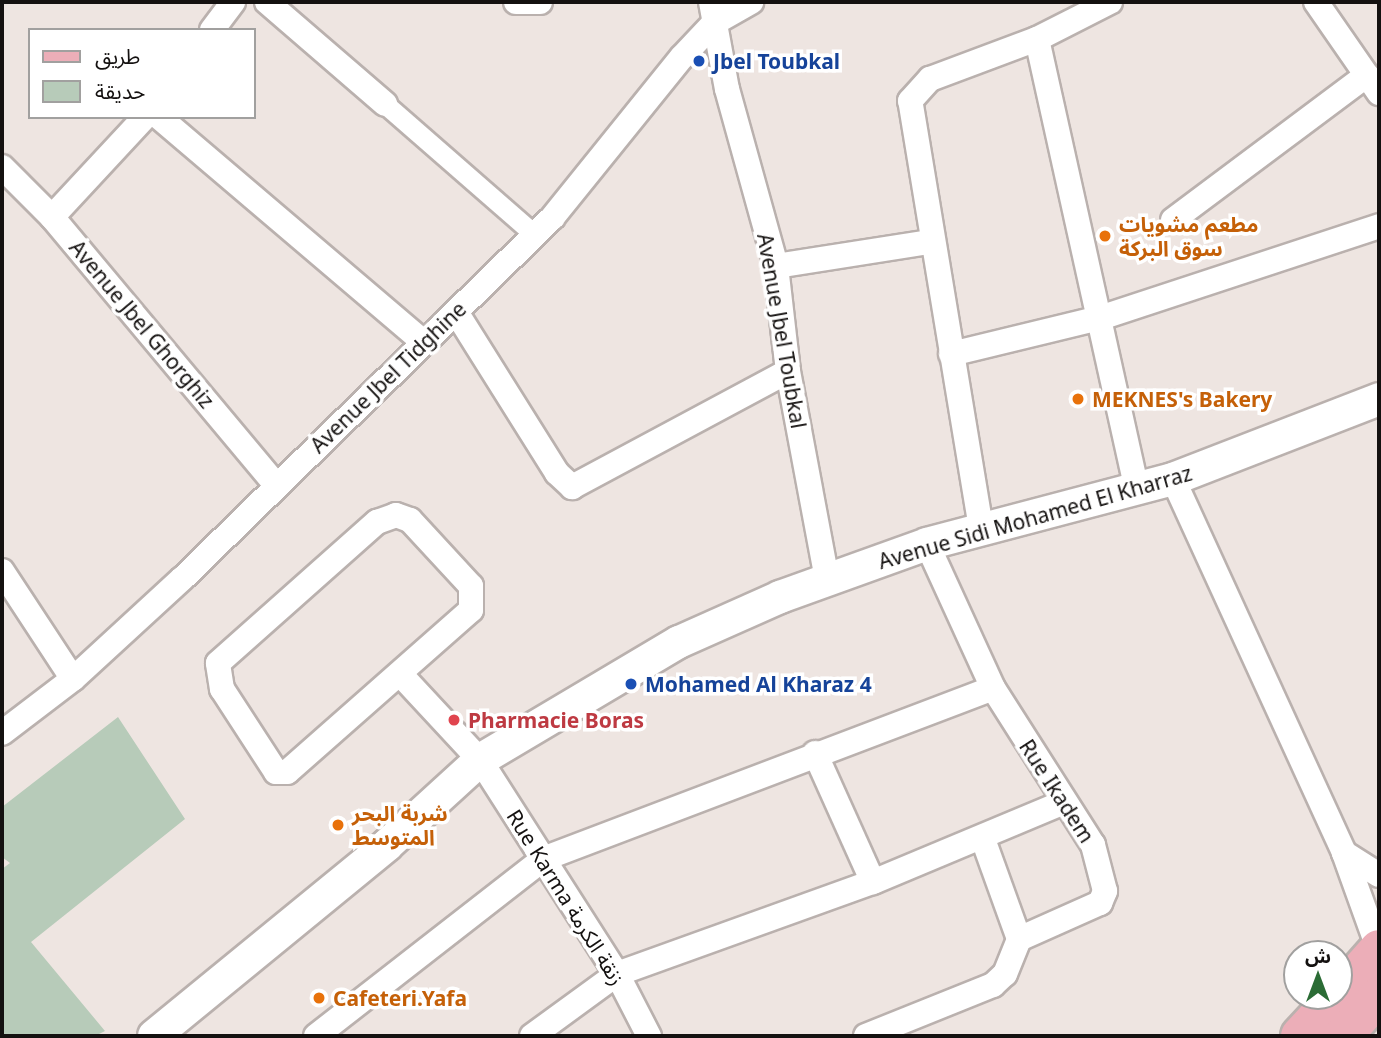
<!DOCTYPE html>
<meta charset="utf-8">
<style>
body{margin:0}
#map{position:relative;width:1381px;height:1038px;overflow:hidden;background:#eee5e1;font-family:"Noto Sans","Noto Sans Arabic",sans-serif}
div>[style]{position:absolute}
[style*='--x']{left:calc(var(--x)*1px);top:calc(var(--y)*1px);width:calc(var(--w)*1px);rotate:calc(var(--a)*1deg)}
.green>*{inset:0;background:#b7cbb9}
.roads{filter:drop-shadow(2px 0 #bab1ae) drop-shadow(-2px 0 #bab1ae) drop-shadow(0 2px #bab1ae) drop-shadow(0 -2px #bab1ae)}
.pedestrian>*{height:19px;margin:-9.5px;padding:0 9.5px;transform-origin:9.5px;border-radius:9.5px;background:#fff}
.minor>*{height:24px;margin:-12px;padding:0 12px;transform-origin:12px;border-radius:12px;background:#fff}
.tertiary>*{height:32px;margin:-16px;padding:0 16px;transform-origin:16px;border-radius:16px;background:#fff}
.primary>*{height:38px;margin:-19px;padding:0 19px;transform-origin:19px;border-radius:19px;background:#ecaeb8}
.dots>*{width:19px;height:19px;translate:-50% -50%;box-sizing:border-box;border:4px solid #fff;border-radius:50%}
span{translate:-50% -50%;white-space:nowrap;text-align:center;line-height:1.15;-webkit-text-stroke:7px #fff;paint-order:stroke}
.transit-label{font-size:21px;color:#164399;font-weight:700}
.left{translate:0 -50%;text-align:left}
.food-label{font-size:21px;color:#c56008;font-weight:700}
.street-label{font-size:21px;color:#141110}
.health-label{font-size:21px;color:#be3a42;font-weight:700}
.frame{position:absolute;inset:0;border:4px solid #141110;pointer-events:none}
.legend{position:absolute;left:28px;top:28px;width:228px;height:91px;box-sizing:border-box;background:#fff;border:2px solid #a1a09f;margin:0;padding:9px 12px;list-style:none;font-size:21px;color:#141110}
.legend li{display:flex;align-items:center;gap:14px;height:35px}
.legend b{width:35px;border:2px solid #a1a09f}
.north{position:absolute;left:1283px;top:940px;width:70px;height:70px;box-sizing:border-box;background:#fff;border:2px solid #a1a09f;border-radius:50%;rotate:0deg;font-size:19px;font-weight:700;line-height:28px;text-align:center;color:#141110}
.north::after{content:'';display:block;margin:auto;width:24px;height:32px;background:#2b6c35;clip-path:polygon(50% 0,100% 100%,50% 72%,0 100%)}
</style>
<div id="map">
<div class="green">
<i style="clip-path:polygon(118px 717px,185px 819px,31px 942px,105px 1031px,95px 1036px,2px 1036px,2px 869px,10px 863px,2px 857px,2px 807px)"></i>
</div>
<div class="roads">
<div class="pedestrian">
<i style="--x:385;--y:104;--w:199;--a:41.1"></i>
</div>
<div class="minor">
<i style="--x:267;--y:2;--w:156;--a:40.8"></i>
<i style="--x:516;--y:2;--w:24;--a:0"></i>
<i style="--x:711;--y:2;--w:88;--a:79.6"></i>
<i style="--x:727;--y:89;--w:184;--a:74.5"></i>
<i style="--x:776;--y:266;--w:106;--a:83.5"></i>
<i style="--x:788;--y:371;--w:213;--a:79.4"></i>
<i style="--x:1316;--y:2;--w:111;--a:55.3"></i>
<i style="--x:212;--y:30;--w:35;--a:-53"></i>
<i style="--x:1037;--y:39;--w:461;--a:77.5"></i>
<i style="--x:159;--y:117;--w:345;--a:40.4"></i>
<i style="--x:2;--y:167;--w:71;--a:45"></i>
<i style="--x:52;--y:217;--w:349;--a:50.1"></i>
<i style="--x:52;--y:217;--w:137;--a:-47.1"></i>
<i style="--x:1173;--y:220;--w:242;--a:-36.8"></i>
<i style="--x:776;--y:266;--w:156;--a:-8.9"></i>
<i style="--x:456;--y:312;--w:190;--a:57.9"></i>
<i style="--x:557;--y:473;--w:21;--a:43"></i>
<i style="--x:572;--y:487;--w:245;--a:-28.2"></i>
<i style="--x:951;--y:354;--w:153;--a:-13.6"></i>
<i style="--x:1100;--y:318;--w:294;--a:-18.2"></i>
<i style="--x:1173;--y:479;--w:411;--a:65.4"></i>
<i style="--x:1344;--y:853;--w:103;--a:70.2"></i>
<i style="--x:396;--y:515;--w:15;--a:20"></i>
<i style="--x:410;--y:520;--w:90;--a:47.3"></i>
<i style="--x:471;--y:586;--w:24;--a:90"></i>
<i style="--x:471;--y:610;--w:245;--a:138.6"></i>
<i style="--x:287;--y:772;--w:11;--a:180"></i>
<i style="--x:276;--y:772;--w:99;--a:-123"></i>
<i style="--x:222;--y:689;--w:26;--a:-99"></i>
<i style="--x:218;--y:663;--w:213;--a:-41.6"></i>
<i style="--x:377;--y:522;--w:20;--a:-20"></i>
<i style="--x:981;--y:528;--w:433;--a:-99.4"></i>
<i style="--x:910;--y:101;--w:30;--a:-48"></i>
<i style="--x:930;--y:79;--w:114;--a:-20.5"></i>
<i style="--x:1037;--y:39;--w:82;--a:-26.9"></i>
<i style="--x:2;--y:571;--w:129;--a:56.7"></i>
<i style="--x:401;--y:675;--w:116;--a:47.1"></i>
<i style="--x:480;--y:760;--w:254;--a:57.4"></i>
<i style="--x:617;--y:974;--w:70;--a:62.7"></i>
<i style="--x:2;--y:733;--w:89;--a:-37.3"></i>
<i style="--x:73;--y:679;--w:149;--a:-42.6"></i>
<i style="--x:183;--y:578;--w:516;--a:-44.29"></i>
<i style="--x:552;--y:218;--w:207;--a:-51.1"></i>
<i style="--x:682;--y:57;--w:47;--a:-46.7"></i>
<i style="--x:714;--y:23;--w:43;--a:-29.6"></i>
<i style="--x:815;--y:753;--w:141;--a:65.8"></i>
<i style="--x:983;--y:839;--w:106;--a:70.2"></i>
<i style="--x:1344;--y:853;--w:41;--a:32.2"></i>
<i style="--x:316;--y:1036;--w:288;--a:-37.9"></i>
<i style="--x:543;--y:859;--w:481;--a:-20.8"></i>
<i style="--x:532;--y:1036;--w:105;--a:-36.1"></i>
<i style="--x:617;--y:974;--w:272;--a:-19.8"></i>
<i style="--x:873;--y:882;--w:205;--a:-22.7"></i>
<i style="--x:866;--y:1036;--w:137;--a:-21.9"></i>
<i style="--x:993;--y:985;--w:16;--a:-43"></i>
<i style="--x:1005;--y:974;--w:38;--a:-68"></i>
<i style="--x:1019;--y:939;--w:89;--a:-24"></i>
<i style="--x:1100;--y:903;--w:13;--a:-67"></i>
<i style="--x:1105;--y:891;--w:48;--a:-104.6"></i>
<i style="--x:1093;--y:845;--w:186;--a:-122.5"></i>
<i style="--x:993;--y:688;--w:158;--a:-114.6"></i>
</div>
<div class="tertiary">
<i style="--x:154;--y:1036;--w:301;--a:-39.3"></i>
<i style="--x:387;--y:845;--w:126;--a:-42.4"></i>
<i style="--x:480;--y:760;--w:231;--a:-30.7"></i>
<i style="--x:679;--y:642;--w:111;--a:-24"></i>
<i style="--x:780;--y:597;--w:156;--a:-19.8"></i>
<i style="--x:927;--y:544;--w:254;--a:-14.8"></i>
<i style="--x:1173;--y:479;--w:221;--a:-21.2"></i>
</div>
<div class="primary">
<i style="--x:1339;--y:994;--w:60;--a:-48.4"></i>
<i style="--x:1300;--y:1036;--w:54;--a:-47.2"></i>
<i style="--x:1343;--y:1036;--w:54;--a:-48"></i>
</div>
</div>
<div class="dots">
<i style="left:699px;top:61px;background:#1a4fb4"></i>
<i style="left:1105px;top:236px;background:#e8710a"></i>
<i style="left:1078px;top:399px;background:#e8710a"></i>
<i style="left:631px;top:684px;background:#1a4fb4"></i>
<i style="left:454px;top:720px;background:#e0444e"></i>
<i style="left:338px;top:825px;background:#e8710a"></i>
<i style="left:319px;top:998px;background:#e8710a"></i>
</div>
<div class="transit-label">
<span class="left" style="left:713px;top:61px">Jbel Toubkal</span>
<span class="left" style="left:645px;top:684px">Mohamed Al Kharaz 4</span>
</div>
<div class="food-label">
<span class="left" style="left:1119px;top:236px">مطعم مشويات<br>سوق البركة</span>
<span class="left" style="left:1092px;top:399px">MEKNES's Bakery</span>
<span class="left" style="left:352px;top:825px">شربة البحر<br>المتوسط</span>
<span class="left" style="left:333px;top:998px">Cafeteri.Yafa</span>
</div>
<div class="street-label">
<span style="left:142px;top:324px;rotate:50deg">Avenue Jbel Ghorghiz</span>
<span style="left:782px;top:331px;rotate:80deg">Avenue Jbel Toubkal</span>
<span style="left:388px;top:377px;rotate:-44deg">Avenue Jbel Tidghine</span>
<span style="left:1035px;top:517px;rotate:-16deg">Avenue Sidi Mohamed El Kharraz</span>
<span style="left:1057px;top:791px;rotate:57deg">Rue Ikadem</span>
<span style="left:566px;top:897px;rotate:58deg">Rue Karma زنقة الكرمة</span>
</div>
<div class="health-label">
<span class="left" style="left:468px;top:720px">Pharmacie Boras</span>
</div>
<div class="frame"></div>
<ul class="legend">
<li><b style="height:9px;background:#ecaeb8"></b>طريق</li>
<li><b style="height:19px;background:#b7cbb9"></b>حديقة</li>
</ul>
<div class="north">ش</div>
</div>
